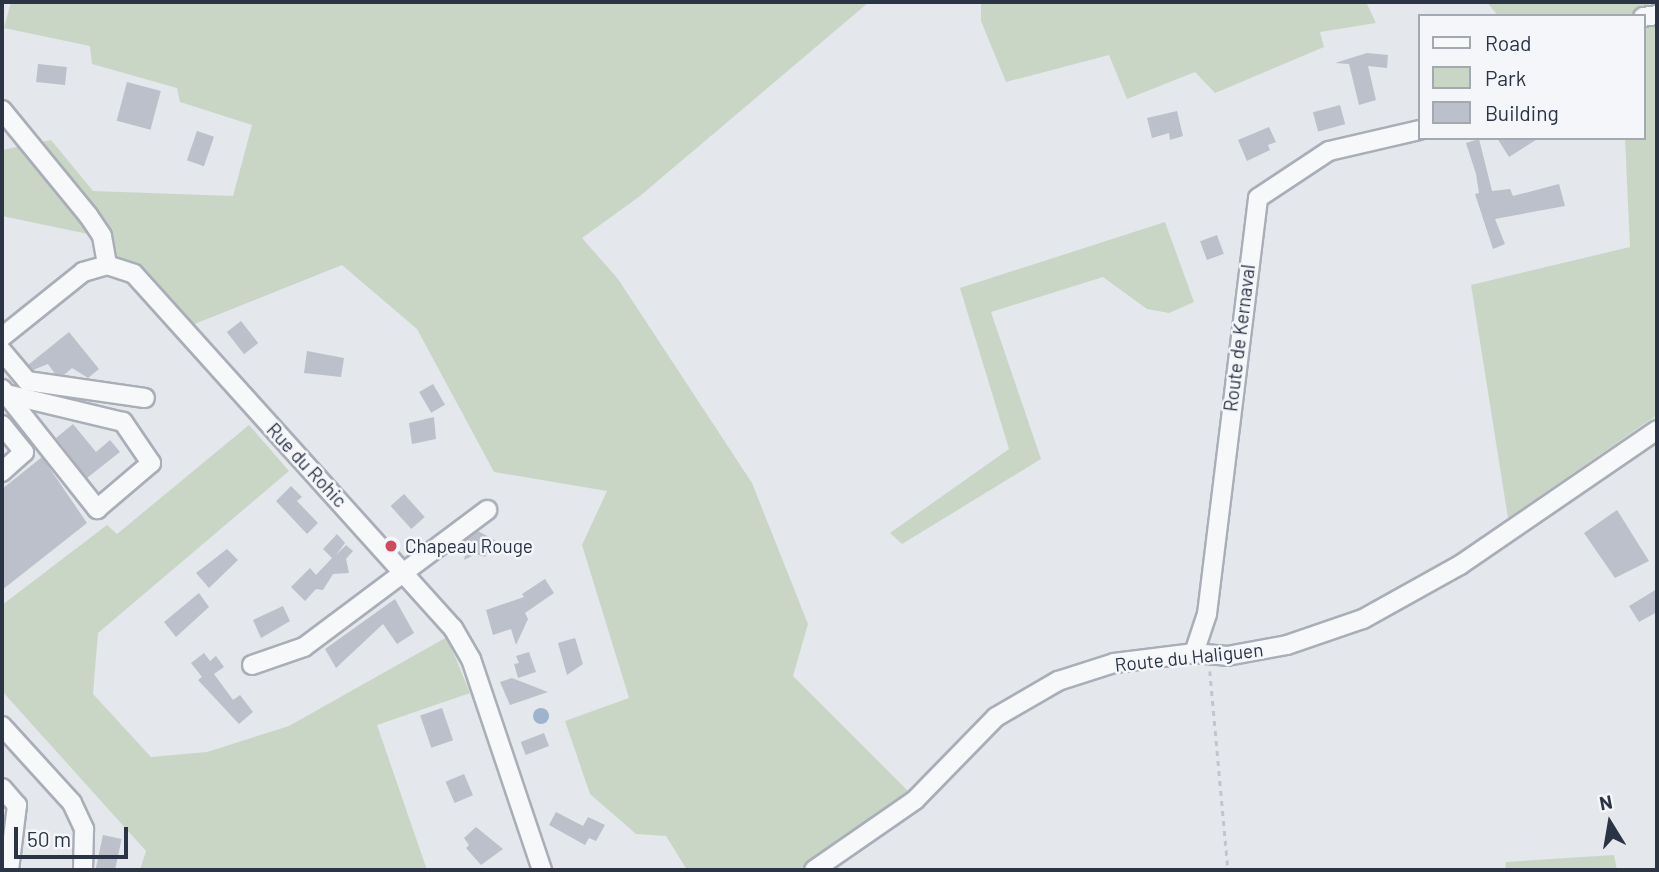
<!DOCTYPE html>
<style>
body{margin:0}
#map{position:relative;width:1659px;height:872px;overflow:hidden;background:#e4e7ec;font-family:Barlow,sans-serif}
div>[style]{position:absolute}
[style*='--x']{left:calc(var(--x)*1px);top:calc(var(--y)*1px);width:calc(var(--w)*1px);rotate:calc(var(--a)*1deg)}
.green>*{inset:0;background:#c9d6c5}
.water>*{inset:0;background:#9fb4cc}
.round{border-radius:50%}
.building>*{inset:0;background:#bbc0ca;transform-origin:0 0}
.path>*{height:2.5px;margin-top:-1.25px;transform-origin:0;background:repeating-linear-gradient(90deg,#c2c5cb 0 5px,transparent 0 10px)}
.roads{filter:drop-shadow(2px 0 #a9aeb7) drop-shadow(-2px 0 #a9aeb7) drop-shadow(0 2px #a9aeb7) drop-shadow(0 -2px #a9aeb7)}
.minor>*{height:18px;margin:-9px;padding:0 9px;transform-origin:9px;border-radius:9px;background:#f7f8fa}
.dots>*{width:19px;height:19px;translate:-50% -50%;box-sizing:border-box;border:4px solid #f4f6f9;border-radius:50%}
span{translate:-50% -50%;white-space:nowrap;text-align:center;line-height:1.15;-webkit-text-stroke:5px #f4f6f9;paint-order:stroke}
.street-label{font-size:19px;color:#2b3445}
.poi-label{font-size:19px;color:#2b3445}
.left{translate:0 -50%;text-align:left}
.frame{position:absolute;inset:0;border:4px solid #2b3445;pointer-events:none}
.legend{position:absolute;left:1418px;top:14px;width:228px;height:126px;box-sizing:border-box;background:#f4f6f9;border:2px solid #a4a8b1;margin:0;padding:9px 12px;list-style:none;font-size:21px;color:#2b3445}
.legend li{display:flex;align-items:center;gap:14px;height:35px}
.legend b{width:35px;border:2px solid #a4a8b1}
.north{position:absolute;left:1575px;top:788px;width:70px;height:70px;-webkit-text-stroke:5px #f4f6f9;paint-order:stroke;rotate:349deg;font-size:19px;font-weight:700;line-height:28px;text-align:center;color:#2b3445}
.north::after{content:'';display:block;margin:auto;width:24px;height:32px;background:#2b3445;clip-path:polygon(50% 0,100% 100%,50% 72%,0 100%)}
.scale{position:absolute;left:14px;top:827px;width:114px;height:32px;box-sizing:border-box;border:4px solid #2b3445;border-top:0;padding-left:9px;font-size:21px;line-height:24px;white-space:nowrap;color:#2b3445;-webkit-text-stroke:5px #f4f6f9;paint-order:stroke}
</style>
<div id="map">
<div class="green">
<i style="clip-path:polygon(11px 2px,869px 2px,640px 196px,582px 238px,618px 279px,752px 483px,808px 624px,793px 676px,909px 792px,799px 870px,687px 870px,666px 836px,636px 834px,590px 794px,565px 721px,629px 698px,582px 545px,607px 491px,494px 472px,417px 329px,342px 265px,172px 333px,88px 234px,2px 216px,2px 150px,51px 140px,93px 191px,233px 196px,252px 125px,180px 102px,177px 88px,92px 64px,90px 46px,4px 28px)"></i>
<i style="clip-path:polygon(981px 2px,1372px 2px,1367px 4px,1376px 23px,1320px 32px,1324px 47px,1215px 93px,1195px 72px,1127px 99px,1109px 55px,1006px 82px,981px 21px)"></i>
<i style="clip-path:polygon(1487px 2px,1643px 2px,1657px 7px,1657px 415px,1508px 518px,1471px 285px,1630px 247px,1625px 138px,1643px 138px,1643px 16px,1498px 16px)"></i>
<i style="clip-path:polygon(1165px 222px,1194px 302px,1169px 313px,1147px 309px,1103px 277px,991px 312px,1041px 459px,902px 544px,890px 533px,1009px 449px,960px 288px)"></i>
<i style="clip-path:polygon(249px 425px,289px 471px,98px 633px,93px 694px,151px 757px,207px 752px,289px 726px,447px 637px,470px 693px,377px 725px,427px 870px,140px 870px,146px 851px,2px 691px,2px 605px,107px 525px,117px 534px)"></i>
<i style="clip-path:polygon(1614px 855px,1617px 870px,1505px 870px,1506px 862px)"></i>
</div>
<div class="water">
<i class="round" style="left:533px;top:708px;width:16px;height:16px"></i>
</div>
<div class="building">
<i style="clip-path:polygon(1367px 53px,1388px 55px,1387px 68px,1368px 66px,1376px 100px,1359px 105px,1349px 64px,1335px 63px)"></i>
<i style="left:38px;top:64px;width:29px;height:18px;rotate:6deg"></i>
<i style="left:127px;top:82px;width:35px;height:40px;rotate:15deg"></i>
<i style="left:1340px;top:105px;width:20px;height:28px;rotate:75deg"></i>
<i style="clip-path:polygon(1177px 111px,1183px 136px,1170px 140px,1169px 133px,1152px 138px,1147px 118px)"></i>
<i style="clip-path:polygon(1269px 127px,1276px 142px,1268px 145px,1270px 150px,1247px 161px,1238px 140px)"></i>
<i style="left:197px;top:131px;width:18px;height:31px;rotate:19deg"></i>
<i style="clip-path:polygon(1497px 138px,1539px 138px,1509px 157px)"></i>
<i style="clip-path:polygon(1479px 139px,1492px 191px,1510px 189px,1513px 196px,1559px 184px,1565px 206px,1495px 219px,1505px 244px,1493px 249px,1475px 194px,1479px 193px,1476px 174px,1466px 143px)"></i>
<i style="left:1217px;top:235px;width:20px;height:18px;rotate:70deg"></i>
<i style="left:241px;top:321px;width:28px;height:18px;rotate:52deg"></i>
<i style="clip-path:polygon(69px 332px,99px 369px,88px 378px,72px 368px,64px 375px,55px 374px,48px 364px,33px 370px,28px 365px)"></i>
<i style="clip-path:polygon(307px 351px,344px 358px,341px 377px,304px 373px)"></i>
<i style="left:433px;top:384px;width:24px;height:16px;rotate:60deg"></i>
<i style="clip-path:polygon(434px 417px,436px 439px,412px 444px,409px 423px)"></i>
<i style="clip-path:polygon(73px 424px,96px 452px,110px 440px,120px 452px,87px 478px,56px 438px)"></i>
<i style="clip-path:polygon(42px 457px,87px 523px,2px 590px,2px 489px)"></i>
<i style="clip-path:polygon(291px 486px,302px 497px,297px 501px,318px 523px,307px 534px,276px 501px)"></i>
<i style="left:404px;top:494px;width:31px;height:18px;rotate:48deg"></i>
<i style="clip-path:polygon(1617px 510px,1649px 561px,1615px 578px,1584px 533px)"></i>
<i style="clip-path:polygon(478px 531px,498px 542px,489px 548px,485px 557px,476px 554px,464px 560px,466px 551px,459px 545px)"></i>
<i style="clip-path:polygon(337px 534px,345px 543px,336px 555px,346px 545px,353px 551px,346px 559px,349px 573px,333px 574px,323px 590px,316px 589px,305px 601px,291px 587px,310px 568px,316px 575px,332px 558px,323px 549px)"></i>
<i style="clip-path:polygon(227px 549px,238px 560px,209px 588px,196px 573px)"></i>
<i style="clip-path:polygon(545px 579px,554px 593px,525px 613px,528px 619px,516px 645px,511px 629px,493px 635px,486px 610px,524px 597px,522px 594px)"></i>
<i style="clip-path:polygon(1657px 589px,1657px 612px,1639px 622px,1629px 606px)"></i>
<i style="clip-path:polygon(199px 593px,209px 607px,176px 637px,164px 622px)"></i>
<i style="clip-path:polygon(395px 599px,414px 633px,397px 644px,383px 624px,336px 668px,325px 649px)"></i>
<i style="clip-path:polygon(283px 606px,290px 621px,261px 638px,253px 620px)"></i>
<i style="clip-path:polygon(575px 638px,583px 664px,567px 675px,558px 643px)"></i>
<i style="clip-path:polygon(529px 652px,536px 672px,518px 678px,514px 664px,519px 663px,516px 656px)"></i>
<i style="clip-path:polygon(204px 653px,210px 661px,216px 656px,224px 667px,214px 674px,233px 700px,240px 695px,253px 712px,239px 724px,198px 680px,202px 677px,191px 663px)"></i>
<i style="clip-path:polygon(512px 678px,548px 692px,510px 705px,500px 682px)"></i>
<i style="left:442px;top:708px;width:34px;height:23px;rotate:71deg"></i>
<i style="left:544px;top:733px;width:14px;height:25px;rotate:69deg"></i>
<i style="left:464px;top:774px;width:23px;height:20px;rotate:67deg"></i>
<i style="clip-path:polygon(556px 812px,583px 826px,588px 817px,605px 825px,596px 841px,589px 838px,585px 845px,549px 825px)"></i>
<i style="clip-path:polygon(476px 827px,503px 849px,481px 865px,466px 848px,469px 845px,464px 838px)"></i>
<i style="left:103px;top:835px;width:19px;height:36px;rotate:12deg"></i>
</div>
<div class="path">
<i style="--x:1210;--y:671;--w:200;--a:84.8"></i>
</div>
<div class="roads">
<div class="minor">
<i style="--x:1643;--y:17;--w:14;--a:-8"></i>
<i style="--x:2;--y:110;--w:136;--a:50.7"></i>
<i style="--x:88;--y:215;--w:25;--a:56"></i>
<i style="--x:102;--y:236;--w:29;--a:80"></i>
<i style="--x:107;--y:265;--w:28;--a:18"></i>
<i style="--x:134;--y:274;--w:477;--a:48"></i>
<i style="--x:453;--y:628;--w:36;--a:60"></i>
<i style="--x:471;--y:659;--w:223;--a:71.4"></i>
<i style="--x:2;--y:337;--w:104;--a:-38.7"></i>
<i style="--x:83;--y:272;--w:25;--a:-16"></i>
<i style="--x:2;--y:351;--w:39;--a:50"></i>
<i style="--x:27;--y:381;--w:119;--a:8.2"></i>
<i style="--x:2;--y:389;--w:6;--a:51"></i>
<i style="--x:6;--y:394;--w:147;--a:51.6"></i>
<i style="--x:97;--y:509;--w:71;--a:-40.4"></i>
<i style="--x:151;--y:463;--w:50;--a:-124.3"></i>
<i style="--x:123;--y:422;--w:120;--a:-166.5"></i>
<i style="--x:2;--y:425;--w:35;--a:51"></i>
<i style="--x:24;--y:452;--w:30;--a:138"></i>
<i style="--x:1194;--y:653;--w:41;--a:-71.6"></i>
<i style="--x:1207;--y:614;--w:419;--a:-83"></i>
<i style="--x:1258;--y:198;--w:85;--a:-33.5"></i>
<i style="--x:1329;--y:151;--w:92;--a:-13.1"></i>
<i style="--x:252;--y:665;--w:55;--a:-19.1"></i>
<i style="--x:304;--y:647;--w:229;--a:-36.8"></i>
<i style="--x:2;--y:726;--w:104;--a:47.7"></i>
<i style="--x:72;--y:803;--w:29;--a:65"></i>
<i style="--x:84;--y:829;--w:41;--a:91.4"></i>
<i style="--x:2;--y:788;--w:23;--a:49"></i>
<i style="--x:17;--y:805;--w:65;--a:97"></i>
<i style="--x:814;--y:870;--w:123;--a:-34.7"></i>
<i style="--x:915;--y:800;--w:116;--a:-45.7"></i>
<i style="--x:996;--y:717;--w:72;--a:-30.1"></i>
<i style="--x:1058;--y:681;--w:59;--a:-17.8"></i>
<i style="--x:1114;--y:663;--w:81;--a:-7.1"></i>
<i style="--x:1194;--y:653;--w:33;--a:5"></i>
<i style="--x:1227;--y:656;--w:61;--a:-10.4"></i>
<i style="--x:1287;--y:645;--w:80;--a:-18.9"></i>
<i style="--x:1363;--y:619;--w:111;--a:-29.1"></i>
<i style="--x:1460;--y:565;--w:239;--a:-34.4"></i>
</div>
</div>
<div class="dots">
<i style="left:391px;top:546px;background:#d1495b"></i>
</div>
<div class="street-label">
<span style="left:1239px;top:338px;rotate:-83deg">Route de Kernaval</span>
<span style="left:307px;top:465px;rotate:47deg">Rue du Rohic</span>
<span style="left:1189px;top:657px;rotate:-6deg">Route du Haliguen</span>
</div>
<div class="poi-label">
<span class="left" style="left:405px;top:546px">Chapeau Rouge</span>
</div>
<div class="frame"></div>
<ul class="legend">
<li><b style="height:9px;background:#f7f8fa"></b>Road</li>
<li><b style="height:19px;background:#c9d6c5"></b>Park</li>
<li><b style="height:19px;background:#bbc0ca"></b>Building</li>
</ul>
<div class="north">N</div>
<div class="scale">50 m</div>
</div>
